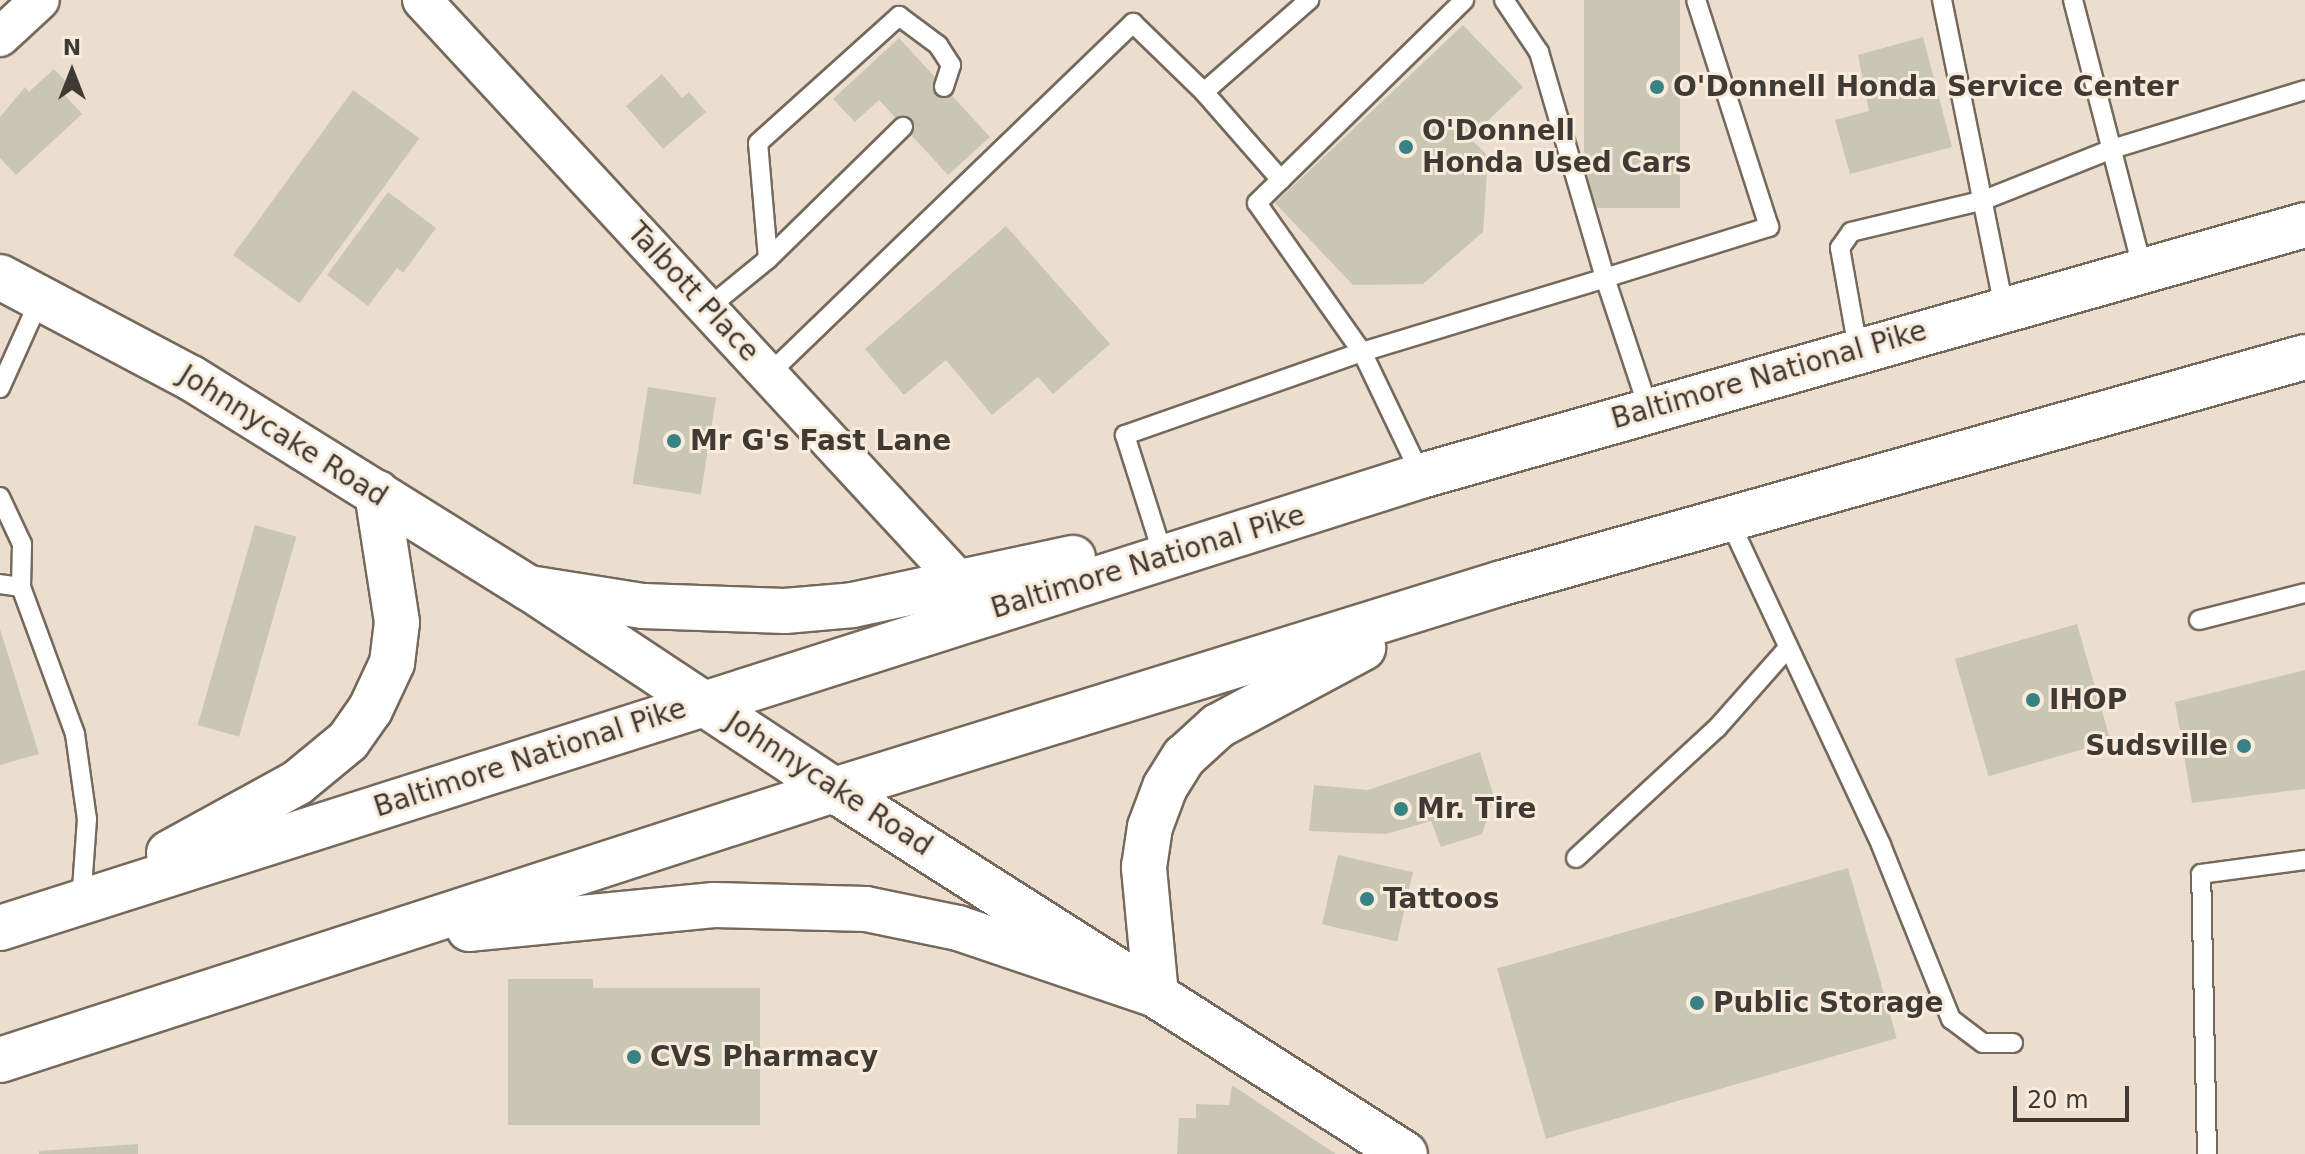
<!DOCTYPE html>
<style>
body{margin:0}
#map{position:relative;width:2305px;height:1154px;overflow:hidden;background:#ebdecf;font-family:"DejaVu Sans",sans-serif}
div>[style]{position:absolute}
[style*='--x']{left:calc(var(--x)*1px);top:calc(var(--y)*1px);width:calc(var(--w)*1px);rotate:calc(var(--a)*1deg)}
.building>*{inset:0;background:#cac6b4;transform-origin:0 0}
.roads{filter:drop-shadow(2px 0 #75695c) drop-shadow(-2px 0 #75695c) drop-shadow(0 2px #75695c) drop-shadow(0 -2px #75695c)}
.lane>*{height:18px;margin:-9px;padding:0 9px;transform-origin:9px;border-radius:9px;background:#fff}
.street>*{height:38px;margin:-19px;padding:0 19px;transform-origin:19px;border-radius:19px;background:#fff}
.secondary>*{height:44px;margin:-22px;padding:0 22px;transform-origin:22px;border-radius:22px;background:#fff}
.primary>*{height:44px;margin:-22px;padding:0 22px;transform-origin:22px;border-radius:22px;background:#fff}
.dots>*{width:22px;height:22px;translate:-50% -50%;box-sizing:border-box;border:4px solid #f8ebdc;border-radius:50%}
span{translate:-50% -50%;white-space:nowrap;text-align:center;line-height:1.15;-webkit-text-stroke:6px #f8ebdc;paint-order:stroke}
.poi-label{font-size:28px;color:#3f3a34;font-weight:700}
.left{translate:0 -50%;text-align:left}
.right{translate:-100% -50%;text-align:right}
.street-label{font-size:28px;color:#3f3a34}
.north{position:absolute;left:32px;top:32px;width:80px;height:80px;-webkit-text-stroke:6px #f8ebdc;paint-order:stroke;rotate:0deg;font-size:22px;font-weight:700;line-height:32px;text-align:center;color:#3f3a34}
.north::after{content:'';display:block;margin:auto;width:28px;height:36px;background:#3f3a34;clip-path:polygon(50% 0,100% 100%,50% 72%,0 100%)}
.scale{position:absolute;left:2013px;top:1086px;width:116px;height:36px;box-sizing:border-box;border:4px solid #3f3a34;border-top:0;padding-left:10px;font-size:24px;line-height:28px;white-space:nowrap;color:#3f3a34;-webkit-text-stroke:6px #f8ebdc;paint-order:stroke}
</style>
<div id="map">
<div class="building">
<i style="left:1584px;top:0;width:96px;height:208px"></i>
<i style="clip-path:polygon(1463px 25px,1523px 87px,1470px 138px,1488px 156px,1483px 232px,1423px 284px,1353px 285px,1275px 203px)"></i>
<i style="clip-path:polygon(1923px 37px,1952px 147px,1850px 174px,1835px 120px,1869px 111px,1858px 55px)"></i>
<i style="clip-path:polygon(899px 38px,990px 137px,948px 175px,879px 100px,855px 122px,833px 99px)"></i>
<i style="clip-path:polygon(54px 69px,69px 85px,62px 92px,82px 114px,16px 175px,0 158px,0 117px,25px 87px,29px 92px)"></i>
<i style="clip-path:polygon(662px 74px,682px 98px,689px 92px,706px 112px,663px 149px,626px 106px)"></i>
<i style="left:353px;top:90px;width:82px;height:204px;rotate:36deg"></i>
<i style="clip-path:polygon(388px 192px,436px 228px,403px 273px,397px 268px,368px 306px,327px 275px)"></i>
<i style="clip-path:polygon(1006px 226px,1110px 344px,1053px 394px,1038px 377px,992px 415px,946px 360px,904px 395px,865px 349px)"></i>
<i style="left:648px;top:387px;width:69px;height:98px;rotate:9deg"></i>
<i style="left:255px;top:525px;width:43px;height:208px;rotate:16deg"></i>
<i style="left:2077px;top:624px;width:122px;height:127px;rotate:74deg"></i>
<i style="clip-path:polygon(0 629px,39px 754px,0 765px)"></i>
<i style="clip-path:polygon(2305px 670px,2305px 789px,2192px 803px,2175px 702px)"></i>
<i style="clip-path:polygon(1480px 752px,1494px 797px,1482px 834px,1441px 847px,1431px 821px,1386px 834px,1309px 831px,1314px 785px,1368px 790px)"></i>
<i style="left:1338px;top:855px;width:77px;height:71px;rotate:13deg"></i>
<i style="left:1848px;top:868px;width:177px;height:365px;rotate:74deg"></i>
<i style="clip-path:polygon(508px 979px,593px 979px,593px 988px,760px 988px,760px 1125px,508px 1125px)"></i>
<i style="clip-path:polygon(1232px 1085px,1336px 1154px,1177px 1154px,1179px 1118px,1196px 1118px,1196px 1104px,1229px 1105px)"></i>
<i style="clip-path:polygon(138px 1144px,138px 1154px,39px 1154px,39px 1151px)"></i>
</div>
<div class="roads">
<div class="lane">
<i style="--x:1504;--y:0;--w:63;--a:56.1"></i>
<i style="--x:1539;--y:52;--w:235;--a:73.7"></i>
<i style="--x:1605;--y:278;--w:172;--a:-17.3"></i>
<i style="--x:1769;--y:227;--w:238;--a:-107.8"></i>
<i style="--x:1942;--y:0;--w:314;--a:78.6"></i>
<i style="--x:2073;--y:0;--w:279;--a:75.5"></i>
<i style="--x:1281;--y:180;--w:117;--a:-131.2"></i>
<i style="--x:1204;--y:92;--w:140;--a:-41.2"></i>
<i style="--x:768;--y:259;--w:116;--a:-94.9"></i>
<i style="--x:758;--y:143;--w:190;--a:-42"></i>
<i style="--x:899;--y:16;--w:49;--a:36.6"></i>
<i style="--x:938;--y:45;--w:24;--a:57"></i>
<i style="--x:951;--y:65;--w:23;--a:108"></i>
<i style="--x:708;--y:308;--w:77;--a:-39.2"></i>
<i style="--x:768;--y:259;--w:189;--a:-44.4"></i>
<i style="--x:1858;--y:349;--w:103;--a:-100.1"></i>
<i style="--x:1840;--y:248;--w:19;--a:-55"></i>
<i style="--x:1851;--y:232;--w:137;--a:-13.5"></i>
<i style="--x:1984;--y:200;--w:138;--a:-21.7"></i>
<i style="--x:2112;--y:149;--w:202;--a:-17"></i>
<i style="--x:769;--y:374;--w:506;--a:-43.96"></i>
<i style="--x:1133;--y:23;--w:99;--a:44.2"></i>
<i style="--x:0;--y:388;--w:98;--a:-65.8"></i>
<i style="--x:1421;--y:475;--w:136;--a:-115.6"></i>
<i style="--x:1362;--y:352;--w:254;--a:-16.9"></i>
<i style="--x:1605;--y:278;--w:139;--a:71.6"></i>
<i style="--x:0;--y:497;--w:52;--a:64.9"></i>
<i style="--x:22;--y:544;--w:43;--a:91.3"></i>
<i style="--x:21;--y:587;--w:21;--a:-172"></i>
<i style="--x:1729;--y:520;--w:359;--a:64.9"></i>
<i style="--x:1881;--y:845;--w:188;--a:68.1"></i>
<i style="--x:1951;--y:1019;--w:40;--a:37"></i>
<i style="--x:1983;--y:1043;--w:30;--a:0"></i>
<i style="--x:1164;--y:558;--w:129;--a:-107.6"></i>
<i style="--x:1125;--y:435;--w:251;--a:-19.3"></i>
<i style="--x:1362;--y:352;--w:182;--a:-125.2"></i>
<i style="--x:1257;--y:203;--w:290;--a:-44.4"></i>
<i style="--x:21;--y:587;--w:157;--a:69.8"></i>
<i style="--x:75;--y:734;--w:86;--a:82"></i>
<i style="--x:87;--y:819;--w:83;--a:94.1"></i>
<i style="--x:2199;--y:620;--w:109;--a:-14.3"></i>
<i style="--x:1576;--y:858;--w:192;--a:-42.7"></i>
<i style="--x:1717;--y:728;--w:104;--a:-48.5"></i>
<i style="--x:2207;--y:1154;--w:280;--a:-91.2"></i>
<i style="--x:2201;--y:874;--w:105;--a:-7.7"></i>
</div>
<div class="street">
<i style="--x:422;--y:0;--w:795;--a:47.24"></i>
<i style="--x:0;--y:37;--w:54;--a:-42.8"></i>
</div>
<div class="secondary">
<i style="--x:0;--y:277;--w:216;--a:27.9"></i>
<i style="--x:191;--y:378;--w:398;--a:31.9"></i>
<i style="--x:529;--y:588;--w:366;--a:33.5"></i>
<i style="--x:834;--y:790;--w:677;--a:32.52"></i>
</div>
<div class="primary">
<i style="--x:529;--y:588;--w:115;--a:9"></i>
<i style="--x:643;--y:606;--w:142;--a:2"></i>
<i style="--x:785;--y:611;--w:68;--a:-5"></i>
<i style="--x:853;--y:605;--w:225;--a:-12.1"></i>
<i style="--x:169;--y:853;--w:146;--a:-28.7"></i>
<i style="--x:297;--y:783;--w:66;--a:-39.5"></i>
<i style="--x:348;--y:741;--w:38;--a:-55"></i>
<i style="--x:370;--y:710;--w:52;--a:-64.9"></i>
<i style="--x:392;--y:663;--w:41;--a:-83"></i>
<i style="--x:397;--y:622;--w:131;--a:-98.8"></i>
<i style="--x:0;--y:928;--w:1491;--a:-17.65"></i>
<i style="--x:1421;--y:476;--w:919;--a:-15.85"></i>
<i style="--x:469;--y:929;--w:246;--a:-5.6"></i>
<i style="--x:714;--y:905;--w:152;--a:1.5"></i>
<i style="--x:866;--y:909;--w:94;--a:11.7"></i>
<i style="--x:958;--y:928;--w:209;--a:18.7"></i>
<i style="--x:1156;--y:995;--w:129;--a:-95.4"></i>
<i style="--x:1144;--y:867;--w:40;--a:-81.5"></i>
<i style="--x:1150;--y:827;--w:43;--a:-69.4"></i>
<i style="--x:1165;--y:787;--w:36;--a:-58"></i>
<i style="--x:1184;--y:757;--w:46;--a:-42.4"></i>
<i style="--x:1218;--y:726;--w:165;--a:-28.3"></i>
<i style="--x:0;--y:1060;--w:877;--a:-17.94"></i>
<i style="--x:834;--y:790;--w:699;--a:-17.22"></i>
<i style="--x:1502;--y:583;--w:834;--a:-15.72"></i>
</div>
</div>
<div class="dots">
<i style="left:1657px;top:87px;background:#398284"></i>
<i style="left:1406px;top:147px;background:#398284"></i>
<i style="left:674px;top:441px;background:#398284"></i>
<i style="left:2033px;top:700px;background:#398284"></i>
<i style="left:2244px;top:746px;background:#398284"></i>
<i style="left:1401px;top:809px;background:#398284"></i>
<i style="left:1367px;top:899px;background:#398284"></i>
<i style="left:1697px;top:1003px;background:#398284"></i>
<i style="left:634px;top:1057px;background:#398284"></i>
</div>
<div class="poi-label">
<span class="left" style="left:1673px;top:87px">O'Donnell Honda Service Center</span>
<span class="left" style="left:1422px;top:147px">O'Donnell<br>Honda Used Cars</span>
<span class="left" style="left:690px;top:441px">Mr G's Fast Lane</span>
<span class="left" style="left:2049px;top:700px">IHOP</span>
<span class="right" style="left:2228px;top:746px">Sudsville</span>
<span class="left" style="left:1417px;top:809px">Mr. Tire</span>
<span class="left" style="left:1383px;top:899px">Tattoos</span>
<span class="left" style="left:1713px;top:1003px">Public Storage</span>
<span class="left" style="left:650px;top:1057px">CVS Pharmacy</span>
</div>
<div class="street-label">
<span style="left:693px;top:292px;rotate:47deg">Talbott Place</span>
<span style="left:1769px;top:375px;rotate:-16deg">Baltimore National Pike</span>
<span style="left:283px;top:436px;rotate:32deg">Johnnycake Road</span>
<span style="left:1148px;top:562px;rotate:-17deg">Baltimore National Pike</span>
<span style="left:530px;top:758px;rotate:-18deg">Baltimore National Pike</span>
<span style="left:829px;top:784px;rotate:33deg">Johnnycake Road</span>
</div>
<div class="north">N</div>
<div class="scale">20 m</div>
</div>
